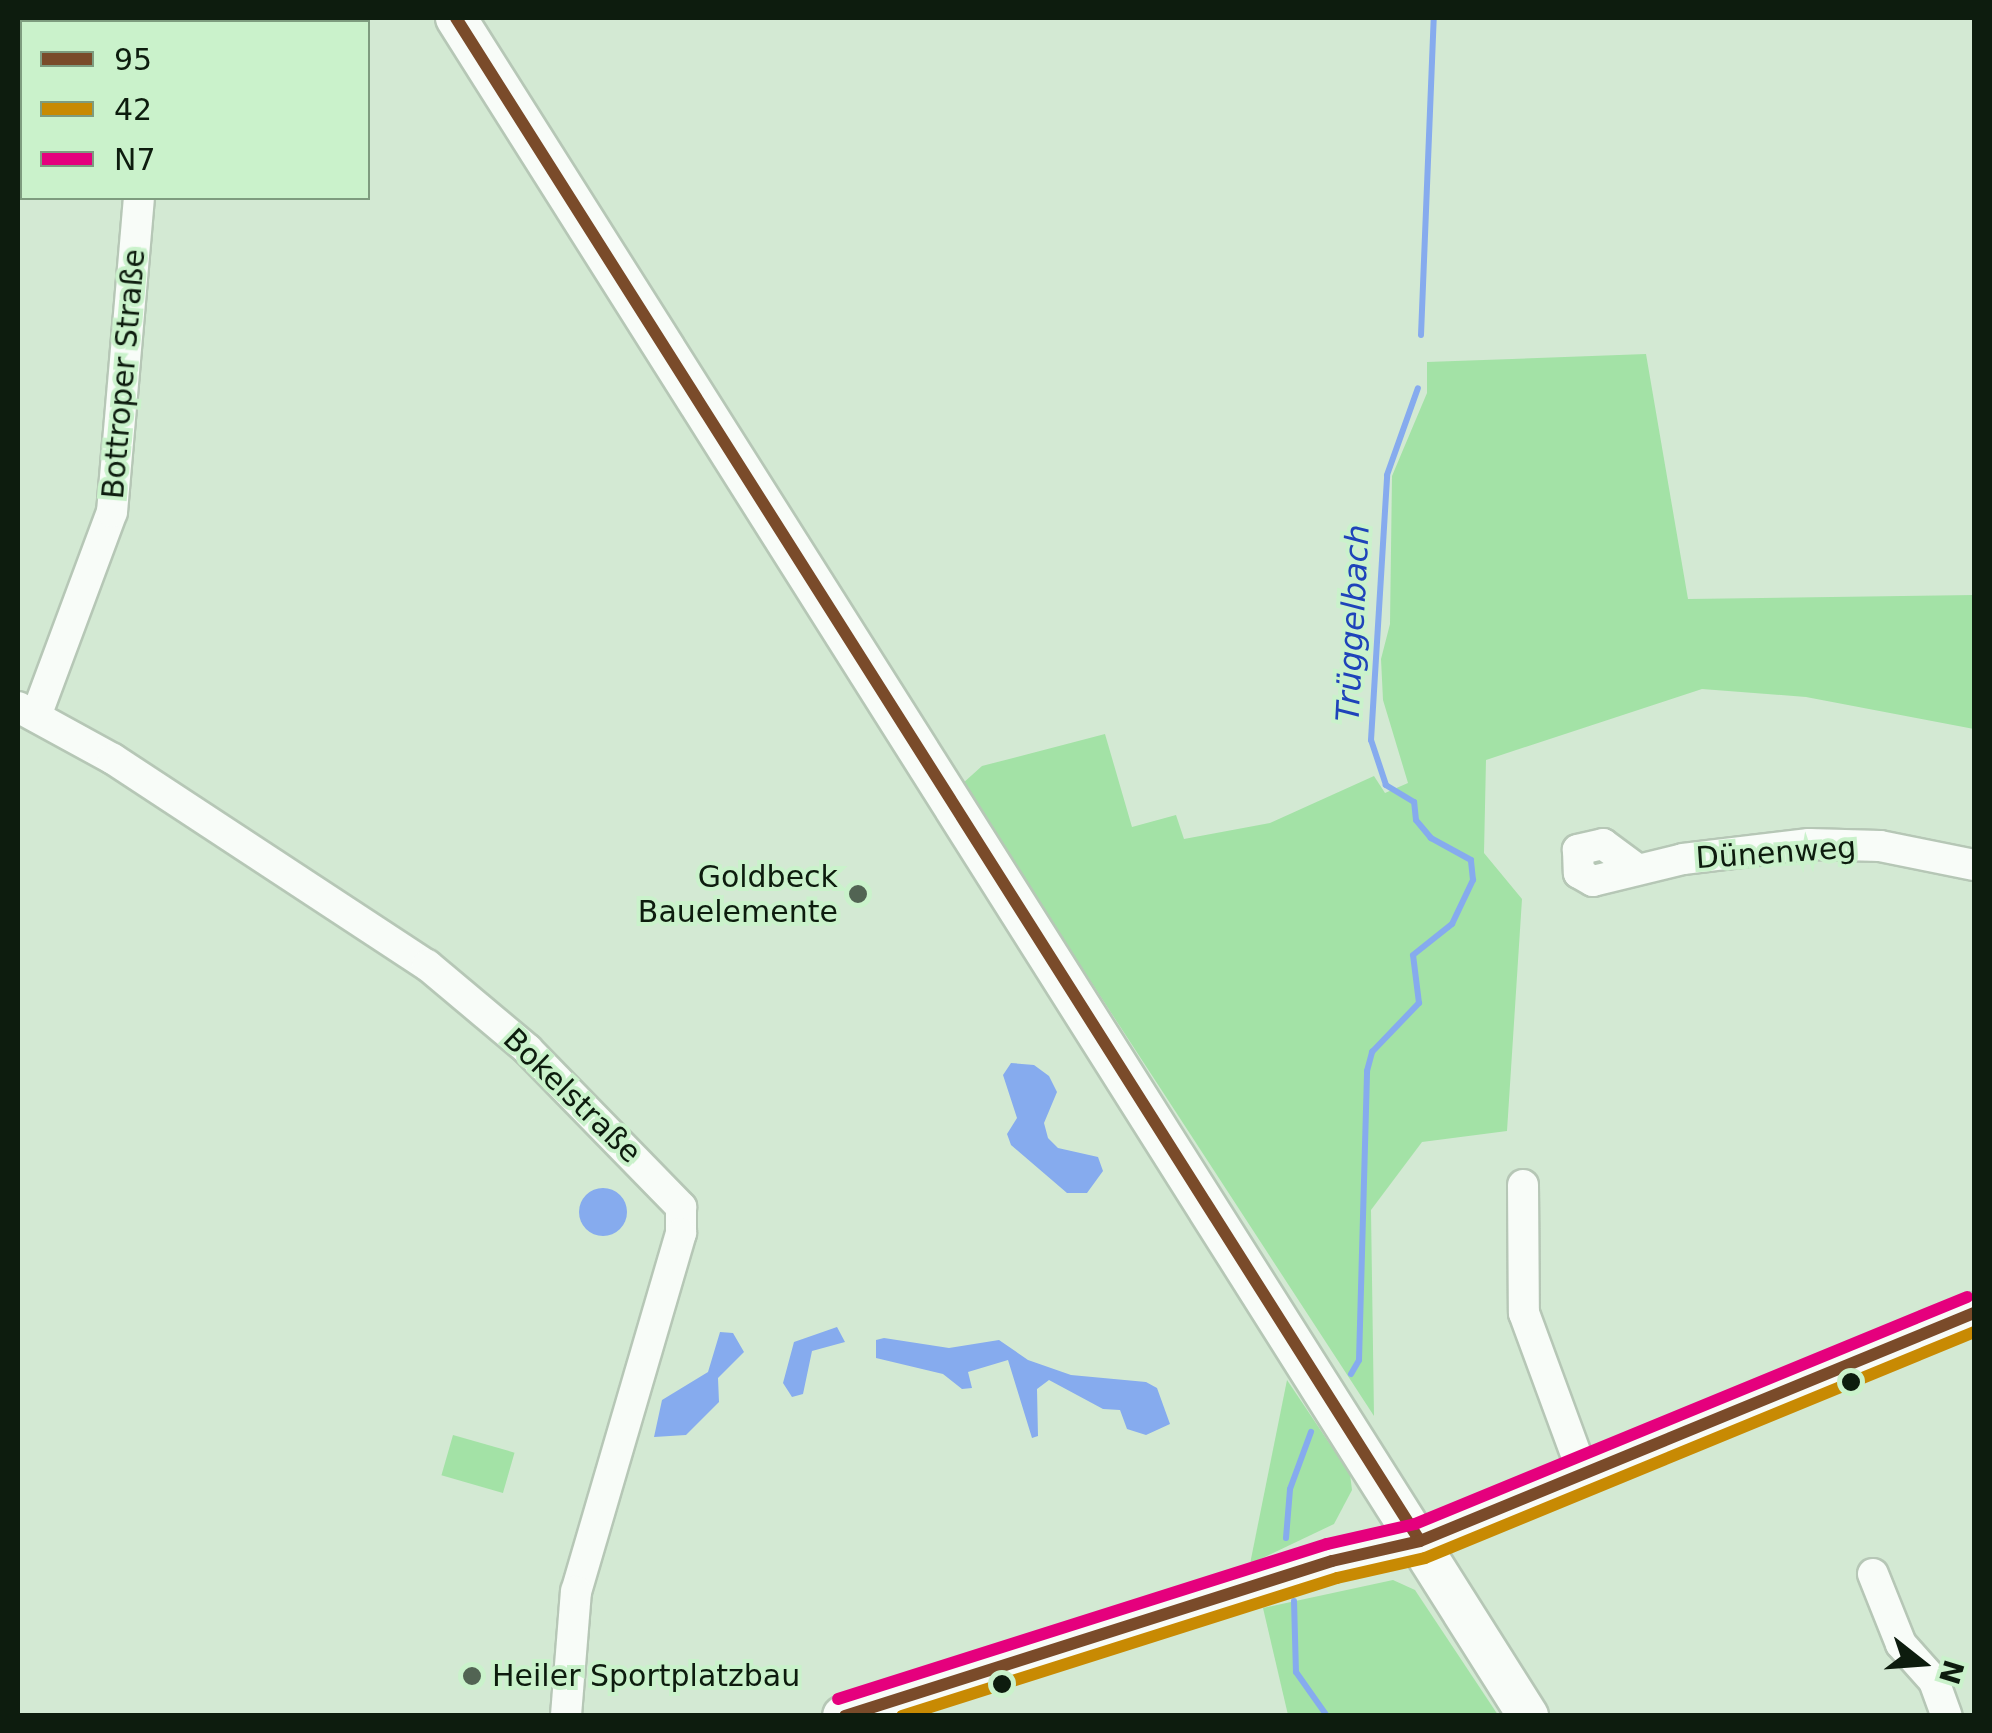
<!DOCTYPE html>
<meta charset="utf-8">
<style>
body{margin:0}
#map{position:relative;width:1992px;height:1733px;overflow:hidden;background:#d3e9d3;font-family:"DejaVu Sans",sans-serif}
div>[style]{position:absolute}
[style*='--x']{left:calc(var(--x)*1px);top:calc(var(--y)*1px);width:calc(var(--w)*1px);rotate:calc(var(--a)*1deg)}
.green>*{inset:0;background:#a3e2a6;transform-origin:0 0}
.water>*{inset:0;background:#86abee}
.round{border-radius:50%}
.stream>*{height:6px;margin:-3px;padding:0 3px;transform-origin:3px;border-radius:3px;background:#86abee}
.roads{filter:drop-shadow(2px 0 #b6c7b6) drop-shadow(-2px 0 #b6c7b6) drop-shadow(0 2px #b6c7b6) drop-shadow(0 -2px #b6c7b6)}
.minor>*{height:30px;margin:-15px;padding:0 15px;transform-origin:15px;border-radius:15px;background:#f8fcf8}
.major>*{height:40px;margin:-20px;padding:0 20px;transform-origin:20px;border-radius:20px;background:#f8fcf8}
.bus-1>*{height:12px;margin:-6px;padding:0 6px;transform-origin:6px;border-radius:6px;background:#7a4b2a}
.bus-2>*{height:12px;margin:-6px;padding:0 6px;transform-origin:6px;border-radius:6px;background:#c88a03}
.bus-3>*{height:12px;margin:-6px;padding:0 6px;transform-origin:6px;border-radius:6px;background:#e5007d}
.dots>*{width:28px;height:28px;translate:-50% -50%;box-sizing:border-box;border:5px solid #caf2cb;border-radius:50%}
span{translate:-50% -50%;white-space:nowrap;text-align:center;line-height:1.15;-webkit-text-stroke:8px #caf2cb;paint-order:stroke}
.street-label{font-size:30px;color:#0d1c0e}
.poi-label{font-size:30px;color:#0d1c0e}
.right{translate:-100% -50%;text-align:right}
.left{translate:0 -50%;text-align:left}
.water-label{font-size:32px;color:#1e43ba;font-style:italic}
.frame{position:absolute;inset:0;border:20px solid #0d1c0e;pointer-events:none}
.legend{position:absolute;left:20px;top:20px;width:350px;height:180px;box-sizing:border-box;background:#caf2cb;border:2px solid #7e9c7f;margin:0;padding:12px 18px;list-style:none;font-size:30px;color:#0d1c0e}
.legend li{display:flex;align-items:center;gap:20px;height:50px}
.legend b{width:50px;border:2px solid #7e9c7f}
.north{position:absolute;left:1872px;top:1613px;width:100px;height:100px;-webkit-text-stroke:8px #caf2cb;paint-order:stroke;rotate:107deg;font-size:28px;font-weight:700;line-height:40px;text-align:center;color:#0d1c0e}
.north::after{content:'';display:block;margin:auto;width:35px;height:45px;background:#0d1c0e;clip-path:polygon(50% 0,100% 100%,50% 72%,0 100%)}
</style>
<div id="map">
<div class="green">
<i style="clip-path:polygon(1646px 354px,1688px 599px,1974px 595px,1974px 729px,1806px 697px,1702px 689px,1486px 760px,1484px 853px,1522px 899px,1507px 1131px,1422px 1142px,1371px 1210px,1374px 1416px,962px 784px,982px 766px,1105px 734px,1132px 827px,1176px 815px,1184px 839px,1270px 823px,1374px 776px,1385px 793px,1408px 783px,1383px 700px,1381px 659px,1390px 624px,1392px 476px,1427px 393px,1427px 362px)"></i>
<i style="clip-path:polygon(1287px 1380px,1350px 1474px,1352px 1490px,1334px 1524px,1250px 1564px)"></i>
<i style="left:453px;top:1435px;width:64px;height:42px;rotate:16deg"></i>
<i style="clip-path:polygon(1393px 1580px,1415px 1590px,1498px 1715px,1288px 1715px,1263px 1608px)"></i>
</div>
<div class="water">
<i style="clip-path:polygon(1011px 1063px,1034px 1065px,1049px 1076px,1057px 1092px,1044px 1123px,1048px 1138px,1058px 1148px,1098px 1157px,1103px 1171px,1087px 1193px,1067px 1193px,1011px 1145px,1007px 1134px,1017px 1118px,1003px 1075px)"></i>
<i class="round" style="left:579px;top:1188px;width:48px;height:48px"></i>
<i style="clip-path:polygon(837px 1327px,845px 1342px,812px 1351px,803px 1394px,792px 1397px,783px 1383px,794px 1342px)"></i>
<i style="clip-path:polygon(720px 1332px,733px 1333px,744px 1352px,718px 1378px,719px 1402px,686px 1435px,654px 1437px,662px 1400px,708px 1372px)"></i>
<i style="clip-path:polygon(884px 1338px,949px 1348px,999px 1340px,1028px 1360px,1071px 1375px,1146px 1382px,1157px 1388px,1170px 1424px,1146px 1435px,1127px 1429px,1120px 1410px,1103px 1409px,1049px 1380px,1037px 1389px,1038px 1436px,1032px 1438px,1008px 1360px,968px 1372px,972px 1388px,962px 1389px,943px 1374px,876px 1358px,876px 1340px)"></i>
</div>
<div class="stream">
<i style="--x:1421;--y:335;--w:317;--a:-87.7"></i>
<i style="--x:1351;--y:1374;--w:16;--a:-60"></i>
<i style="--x:1359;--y:1360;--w:289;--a:-88.4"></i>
<i style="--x:1367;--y:1071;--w:20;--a:-75"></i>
<i style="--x:1372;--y:1052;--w:68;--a:-46.2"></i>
<i style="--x:1419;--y:1003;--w:48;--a:-97.1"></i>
<i style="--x:1413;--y:955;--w:50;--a:-38.5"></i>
<i style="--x:1452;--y:924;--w:49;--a:-64.5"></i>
<i style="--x:1473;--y:880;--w:20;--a:-96"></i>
<i style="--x:1471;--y:860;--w:46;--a:-151.2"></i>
<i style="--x:1431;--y:838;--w:23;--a:-130"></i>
<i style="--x:1416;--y:820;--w:18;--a:-96"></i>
<i style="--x:1414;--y:802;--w:33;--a:-149"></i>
<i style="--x:1386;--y:785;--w:47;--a:-108.4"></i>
<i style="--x:1371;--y:740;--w:265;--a:-86.5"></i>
<i style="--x:1387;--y:475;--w:92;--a:-70.4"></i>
<i style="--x:1286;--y:1538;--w:49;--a:-85.3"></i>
<i style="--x:1290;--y:1489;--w:61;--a:-69.8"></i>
<i style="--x:1294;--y:1601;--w:71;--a:88.4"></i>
<i style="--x:1296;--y:1672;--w:54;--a:54.8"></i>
</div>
<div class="roads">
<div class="minor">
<i style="--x:104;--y:18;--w:42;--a:5.4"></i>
<i style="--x:18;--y:707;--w:108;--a:28.7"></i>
<i style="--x:113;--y:759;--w:376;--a:33.3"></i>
<i style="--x:427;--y:965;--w:131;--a:40"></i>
<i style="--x:527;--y:1049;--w:221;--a:45.7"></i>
<i style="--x:681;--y:1207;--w:26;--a:90"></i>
<i style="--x:681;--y:1233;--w:373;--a:106.3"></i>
<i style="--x:576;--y:1591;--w:125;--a:94.6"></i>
<i style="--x:36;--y:716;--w:218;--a:-69.6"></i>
<i style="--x:112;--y:512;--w:315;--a:-85.1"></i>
<i style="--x:1637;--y:869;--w:42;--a:-143.7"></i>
<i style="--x:1603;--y:844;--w:26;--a:167"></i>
<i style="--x:1578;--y:850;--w:23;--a:88"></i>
<i style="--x:1579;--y:873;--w:16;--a:30"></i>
<i style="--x:1593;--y:881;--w:93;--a:-13.7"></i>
<i style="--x:1683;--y:859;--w:127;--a:-6.8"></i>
<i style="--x:1809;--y:844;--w:71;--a:1.6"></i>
<i style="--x:1880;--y:846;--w:96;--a:11.4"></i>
<i style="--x:1523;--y:1185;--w:128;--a:89.6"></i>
<i style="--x:1524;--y:1313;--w:168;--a:69.8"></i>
<i style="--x:1873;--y:1574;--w:75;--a:68.2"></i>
<i style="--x:1901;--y:1644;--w:50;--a:48.3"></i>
<i style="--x:1934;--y:1681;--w:37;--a:70"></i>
</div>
<div class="major">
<i style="--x:456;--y:18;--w:2008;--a:57.73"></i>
<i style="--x:843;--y:1716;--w:513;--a:-17.59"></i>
<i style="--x:1332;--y:1561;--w:90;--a:-12.8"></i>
<i style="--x:1420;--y:1541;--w:599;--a:-22.37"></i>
</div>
</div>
<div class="bus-1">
<i style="--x:456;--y:18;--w:1802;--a:57.67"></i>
<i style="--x:845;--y:1716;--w:511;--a:-17.65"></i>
<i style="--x:1332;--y:1561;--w:90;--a:-12.8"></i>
<i style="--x:1420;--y:1541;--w:599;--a:-22.37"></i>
</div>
<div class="bus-2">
<i style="--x:902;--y:1716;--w:456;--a:-17.6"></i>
<i style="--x:1337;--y:1578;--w:90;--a:-12.8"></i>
<i style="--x:1425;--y:1558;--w:594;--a:-22.37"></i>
</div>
<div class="bus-3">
<i style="--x:838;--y:1699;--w:513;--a:-17.59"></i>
<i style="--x:1327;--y:1544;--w:90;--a:-12.8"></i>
<i style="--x:1415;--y:1524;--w:597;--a:-22.35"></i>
</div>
<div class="dots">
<i style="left:858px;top:894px;background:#526453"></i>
<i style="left:1851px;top:1382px;background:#0d1c0e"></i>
<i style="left:472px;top:1676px;background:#526453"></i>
<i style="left:1002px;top:1684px;background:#0d1c0e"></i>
</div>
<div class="street-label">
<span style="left:124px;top:374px;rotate:-85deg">Bottroper Straße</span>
<span style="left:1776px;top:853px;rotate:-4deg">Dünenweg</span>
<span style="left:572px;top:1096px;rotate:44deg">Bokelstraße</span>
</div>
<div class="poi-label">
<span class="right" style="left:838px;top:894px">Goldbeck<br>Bauelemente</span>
<span class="left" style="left:492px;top:1676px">Heiler Sportplatzbau</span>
</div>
<div class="water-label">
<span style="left:1353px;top:623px;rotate:-87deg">Trüggelbach</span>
</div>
<div class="frame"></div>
<ul class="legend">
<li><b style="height:12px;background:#7a4b2a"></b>95</li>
<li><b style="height:12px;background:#c88a03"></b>42</li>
<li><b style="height:12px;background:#e5007d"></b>N7</li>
</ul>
<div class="north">N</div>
</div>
